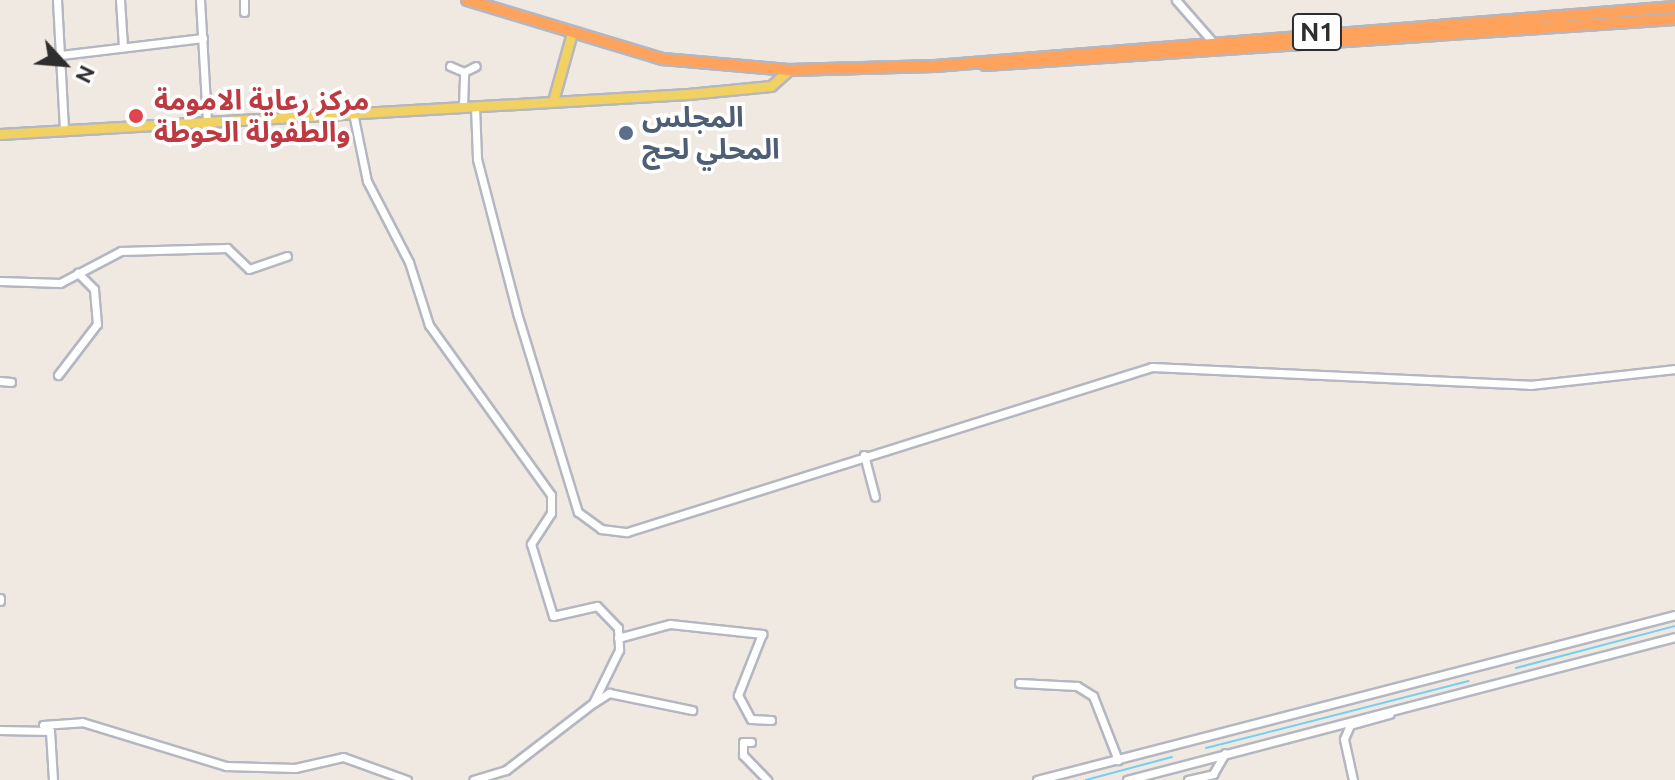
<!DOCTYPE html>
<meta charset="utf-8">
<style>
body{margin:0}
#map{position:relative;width:1675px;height:780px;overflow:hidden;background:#efe9e1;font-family:Ubuntu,"Noto Sans Arabic",sans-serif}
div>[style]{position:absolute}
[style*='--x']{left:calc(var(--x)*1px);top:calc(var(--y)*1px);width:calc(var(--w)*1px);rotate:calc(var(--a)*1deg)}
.stream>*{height:2px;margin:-1px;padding:0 1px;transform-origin:1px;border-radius:1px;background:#75cff0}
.roads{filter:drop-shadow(2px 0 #b4b7c1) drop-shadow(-2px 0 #b4b7c1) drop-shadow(0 2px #b4b7c1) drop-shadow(0 -2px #b4b7c1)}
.minor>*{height:7px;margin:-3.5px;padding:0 3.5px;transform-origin:3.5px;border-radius:3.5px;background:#fff}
.major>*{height:9px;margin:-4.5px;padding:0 4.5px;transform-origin:4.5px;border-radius:4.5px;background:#f2d163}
.highway>*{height:10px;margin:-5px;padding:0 5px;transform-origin:5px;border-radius:5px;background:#ffa35c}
.dots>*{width:22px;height:22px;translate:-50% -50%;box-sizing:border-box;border:4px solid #fff;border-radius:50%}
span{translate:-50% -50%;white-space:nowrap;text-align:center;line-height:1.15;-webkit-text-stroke:7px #fff;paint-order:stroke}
.shield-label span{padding:2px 6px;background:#fff;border:2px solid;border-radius:6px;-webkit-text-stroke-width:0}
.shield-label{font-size:26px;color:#2e2e2e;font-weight:700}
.health-label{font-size:28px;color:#be3a42;font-weight:700}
.left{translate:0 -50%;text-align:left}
.service-label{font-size:28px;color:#4e5e75;font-weight:700}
.north{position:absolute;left:24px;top:24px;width:80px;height:80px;-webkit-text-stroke:6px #fff;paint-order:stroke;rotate:116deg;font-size:22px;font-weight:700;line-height:32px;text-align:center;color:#2e2e2e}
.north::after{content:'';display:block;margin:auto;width:28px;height:36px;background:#2e2e2e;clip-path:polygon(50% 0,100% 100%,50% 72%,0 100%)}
</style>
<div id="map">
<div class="stream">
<i style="--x:1516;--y:668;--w:164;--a:-14.8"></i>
<i style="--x:1206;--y:748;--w:271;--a:-14.3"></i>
<i style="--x:1086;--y:780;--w:89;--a:-15"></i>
</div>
<div class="roads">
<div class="minor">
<i style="--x:57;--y:0;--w:131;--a:86.9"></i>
<i style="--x:120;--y:0;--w:47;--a:86.3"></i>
<i style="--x:200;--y:0;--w:121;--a:86.7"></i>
<i style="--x:244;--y:0;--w:12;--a:90"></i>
<i style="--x:1176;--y:0;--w:53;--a:48.8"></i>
<i style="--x:61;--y:55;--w:143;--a:-6.8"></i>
<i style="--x:450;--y:66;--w:15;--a:23"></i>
<i style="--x:463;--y:106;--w:34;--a:-88"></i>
<i style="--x:464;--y:72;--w:13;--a:-27"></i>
<i style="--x:475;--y:106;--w:53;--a:87.8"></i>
<i style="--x:477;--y:159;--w:159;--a:75.4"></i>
<i style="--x:517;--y:313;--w:208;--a:73"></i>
<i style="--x:578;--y:512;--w:29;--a:36"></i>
<i style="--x:601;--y:529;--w:26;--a:7"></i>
<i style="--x:627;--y:532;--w:550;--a:-17.45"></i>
<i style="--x:1152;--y:367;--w:378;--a:2.7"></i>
<i style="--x:1530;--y:385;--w:146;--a:-6.3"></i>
<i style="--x:353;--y:113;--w:69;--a:78.4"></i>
<i style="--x:367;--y:181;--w:91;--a:62.6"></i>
<i style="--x:409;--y:262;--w:66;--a:72.4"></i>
<i style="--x:429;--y:325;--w:209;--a:54.3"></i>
<i style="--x:551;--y:495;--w:18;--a:90"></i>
<i style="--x:551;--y:513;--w:37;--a:123"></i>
<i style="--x:531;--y:544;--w:75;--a:73"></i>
<i style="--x:553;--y:616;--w:45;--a:-12.8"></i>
<i style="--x:597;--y:606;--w:30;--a:46"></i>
<i style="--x:618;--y:628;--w:22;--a:87"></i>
<i style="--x:619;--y:650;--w:59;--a:116.1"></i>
<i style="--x:593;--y:703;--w:110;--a:142.4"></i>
<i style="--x:506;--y:770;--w:34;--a:163"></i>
<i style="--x:0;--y:281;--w:60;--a:1.9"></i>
<i style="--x:60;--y:283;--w:69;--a:-27.7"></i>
<i style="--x:121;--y:251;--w:106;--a:-1.6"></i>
<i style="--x:227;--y:248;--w:30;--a:44"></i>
<i style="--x:249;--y:269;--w:40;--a:-18.9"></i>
<i style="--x:58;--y:375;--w:64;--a:-52.6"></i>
<i style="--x:97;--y:324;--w:35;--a:-95"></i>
<i style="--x:94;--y:289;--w:23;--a:-135"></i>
<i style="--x:0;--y:381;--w:11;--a:5"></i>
<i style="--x:864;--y:455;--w:43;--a:75.3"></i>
<i style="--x:0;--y:598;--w:3;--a:90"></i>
<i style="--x:618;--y:638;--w:54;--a:-15.1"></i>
<i style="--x:670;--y:624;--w:93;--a:6.2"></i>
<i style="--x:762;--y:634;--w:66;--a:111.5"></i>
<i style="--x:738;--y:695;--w:27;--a:62"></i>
<i style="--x:751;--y:719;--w:20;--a:3"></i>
<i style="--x:1019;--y:683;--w:58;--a:3"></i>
<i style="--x:1077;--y:686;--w:19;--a:32"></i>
<i style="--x:1093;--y:696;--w:69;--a:68.7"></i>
<i style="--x:595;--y:702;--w:17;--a:-33"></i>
<i style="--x:609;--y:693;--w:85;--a:11.6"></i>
<i style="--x:43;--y:725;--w:39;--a:-4"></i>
<i style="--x:82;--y:722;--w:151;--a:17"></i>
<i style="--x:226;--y:766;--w:69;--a:1.7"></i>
<i style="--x:295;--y:768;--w:49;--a:-12.9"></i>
<i style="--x:343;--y:757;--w:68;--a:19.8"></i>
<i style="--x:0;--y:730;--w:50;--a:1.1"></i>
<i style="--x:50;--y:731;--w:49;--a:86.5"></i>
<i style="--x:751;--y:742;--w:8;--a:180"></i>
<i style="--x:743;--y:742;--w:13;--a:90"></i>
<i style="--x:743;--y:755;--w:35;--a:46"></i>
<i style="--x:1037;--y:780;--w:659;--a:-14.5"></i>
<i style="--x:1127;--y:780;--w:566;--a:-14.63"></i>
<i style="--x:1188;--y:780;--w:26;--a:-13"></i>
<i style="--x:1213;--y:774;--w:24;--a:-60"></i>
<i style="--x:1353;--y:780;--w:42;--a:-102.4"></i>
<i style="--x:1344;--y:739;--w:15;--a:-67"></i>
<i style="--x:1350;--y:725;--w:41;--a:-15.8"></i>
</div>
<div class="major">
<i style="--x:553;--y:101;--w:67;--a:-74.5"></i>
<i style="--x:0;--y:134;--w:689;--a:-3.33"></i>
<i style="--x:688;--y:94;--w:83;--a:-5.5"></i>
<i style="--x:771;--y:86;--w:24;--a:-42"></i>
</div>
<div class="highway">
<i style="--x:467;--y:0;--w:205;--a:16.8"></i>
<i style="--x:663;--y:59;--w:126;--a:5"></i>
<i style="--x:789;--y:70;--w:146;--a:-1.6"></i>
<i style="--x:935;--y:66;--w:742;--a:-4.56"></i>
<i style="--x:985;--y:65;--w:692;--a:-3.81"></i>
</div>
</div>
<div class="dots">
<i style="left:136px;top:116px;background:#e0444e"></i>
<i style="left:626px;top:133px;background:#5c6f8a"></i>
</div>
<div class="shield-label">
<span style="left:1317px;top:32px">N1</span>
</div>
<div class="health-label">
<span class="left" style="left:154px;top:116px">مركز رعاية الامومة<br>والطفولة الحوطة</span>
</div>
<div class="service-label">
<span class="left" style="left:642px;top:133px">المجلس<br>المحلي لحج</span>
</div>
<div class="north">N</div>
</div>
